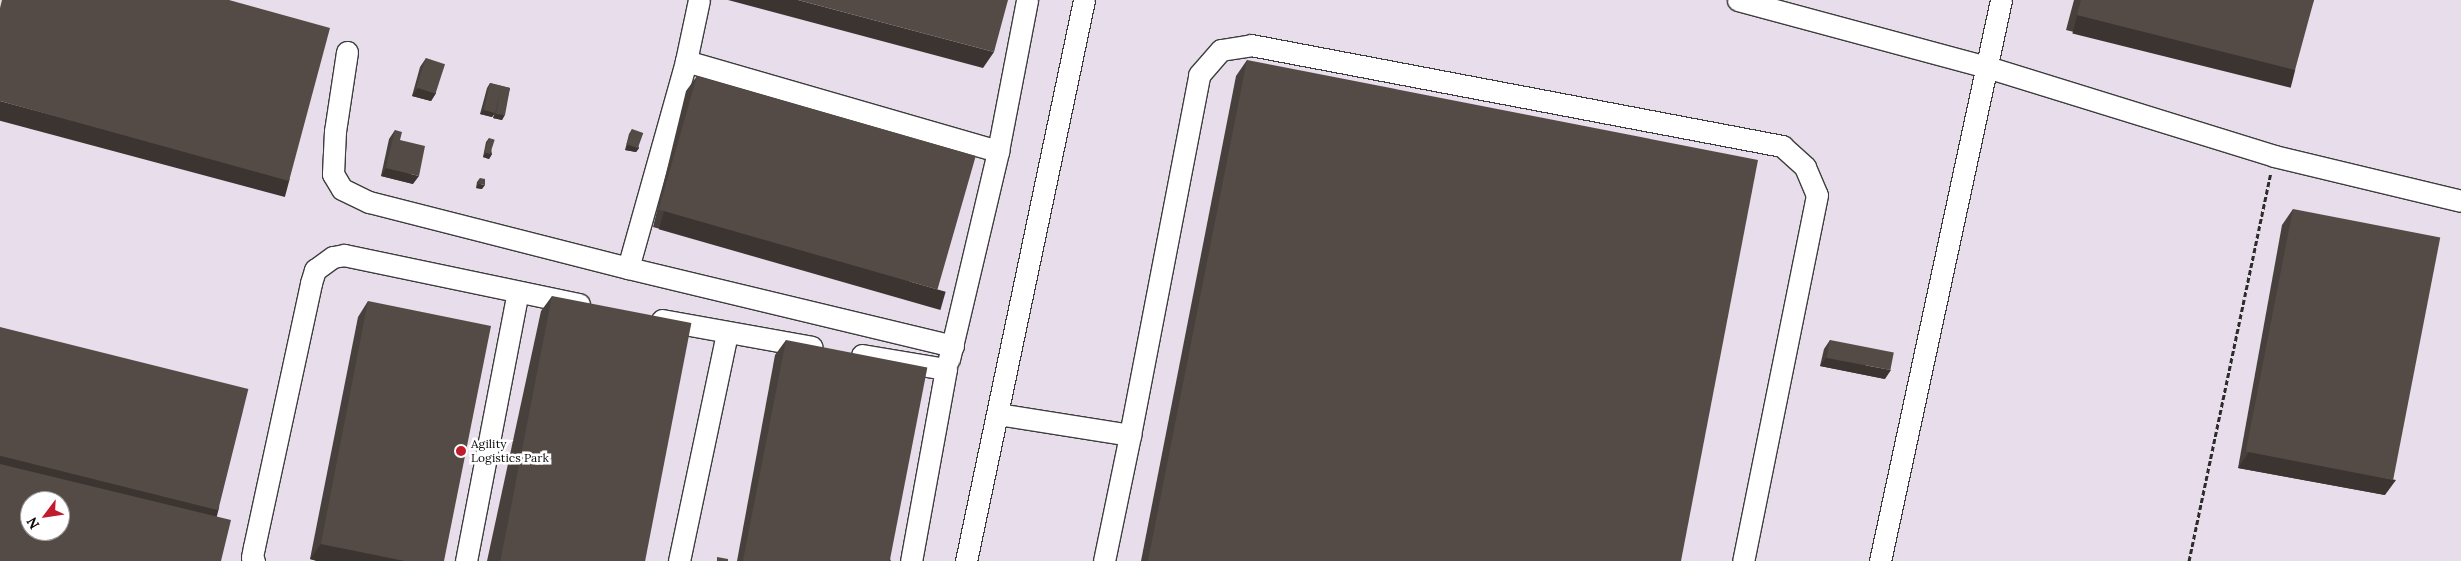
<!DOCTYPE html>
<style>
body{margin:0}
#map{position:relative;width:2461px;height:561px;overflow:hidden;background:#fff9e8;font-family:Lora,serif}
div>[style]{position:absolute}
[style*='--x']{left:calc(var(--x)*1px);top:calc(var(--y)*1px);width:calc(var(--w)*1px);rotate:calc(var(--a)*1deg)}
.industrial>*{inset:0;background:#e8ddea}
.path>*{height:3px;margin-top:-1.5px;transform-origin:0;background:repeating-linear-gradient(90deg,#2c2c2c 0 5px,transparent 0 7.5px)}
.roads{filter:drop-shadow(1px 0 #3d3d3d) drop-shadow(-1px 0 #3d3d3d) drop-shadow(0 1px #3d3d3d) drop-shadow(0 -1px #3d3d3d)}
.minor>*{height:21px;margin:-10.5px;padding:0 10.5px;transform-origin:10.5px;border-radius:10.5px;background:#fff}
.wall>*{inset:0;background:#48403c}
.shaded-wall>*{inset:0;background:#3b3431;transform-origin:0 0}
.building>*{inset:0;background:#544b46;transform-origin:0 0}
.dots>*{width:14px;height:14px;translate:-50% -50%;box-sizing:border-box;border:2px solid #fff;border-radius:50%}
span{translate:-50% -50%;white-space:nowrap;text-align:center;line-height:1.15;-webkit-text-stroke:5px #fff;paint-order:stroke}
.poi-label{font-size:12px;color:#0a0a0a}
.left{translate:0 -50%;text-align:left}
.north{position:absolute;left:20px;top:491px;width:50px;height:50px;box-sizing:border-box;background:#fff;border:1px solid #9d9d9d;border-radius:50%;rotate:239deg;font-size:14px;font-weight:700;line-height:20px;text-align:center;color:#0a0a0a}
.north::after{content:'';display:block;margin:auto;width:18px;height:22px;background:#c11c2d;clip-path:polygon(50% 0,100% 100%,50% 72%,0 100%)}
</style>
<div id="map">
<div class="industrial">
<i style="clip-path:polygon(evenodd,0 0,2461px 0,2461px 561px,0 561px,0 0,30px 501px,60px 501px,60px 531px,30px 531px,30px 501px)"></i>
</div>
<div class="path">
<i style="--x:2189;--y:561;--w:397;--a:-78.1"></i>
</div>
<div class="roads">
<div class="minor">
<i style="--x:1738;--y:0;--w:258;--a:15.1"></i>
<i style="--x:1987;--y:67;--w:300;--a:17.2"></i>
<i style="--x:2274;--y:156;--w:192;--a:13.5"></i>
<i style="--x:347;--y:52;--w:80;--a:98.6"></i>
<i style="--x:335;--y:131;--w:43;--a:92.7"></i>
<i style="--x:333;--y:174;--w:17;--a:59"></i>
<i style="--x:342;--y:189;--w:30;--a:26"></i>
<i style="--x:369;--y:202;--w:267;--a:14.3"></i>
<i style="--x:686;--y:61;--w:62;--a:-78"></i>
<i style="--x:662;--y:320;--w:152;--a:10.2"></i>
<i style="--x:953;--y:346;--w:334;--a:-166.5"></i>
<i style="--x:628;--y:268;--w:215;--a:-74.3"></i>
<i style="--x:686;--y:61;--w:325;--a:16.1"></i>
<i style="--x:862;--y:355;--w:85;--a:9.5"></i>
<i style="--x:946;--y:369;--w:195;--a:100.3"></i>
<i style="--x:949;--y:359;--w:214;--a:-76.7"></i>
<i style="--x:998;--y:151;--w:154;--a:-79.1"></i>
<i style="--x:998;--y:414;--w:134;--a:9"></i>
<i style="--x:1130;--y:435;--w:367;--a:-79.1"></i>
<i style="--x:1199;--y:75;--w:33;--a:-49"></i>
<i style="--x:1221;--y:50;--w:30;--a:-9"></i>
<i style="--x:1251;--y:45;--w:541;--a:10.77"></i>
<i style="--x:1782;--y:146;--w:31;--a:42"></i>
<i style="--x:1805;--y:167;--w:30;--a:67"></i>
<i style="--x:1817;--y:195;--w:373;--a:101.4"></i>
<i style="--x:254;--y:561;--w:4;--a:-117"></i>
<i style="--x:252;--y:557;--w:10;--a:-79"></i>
<i style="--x:254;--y:547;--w:270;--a:-77.8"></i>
<i style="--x:311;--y:283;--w:14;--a:-73"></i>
<i style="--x:315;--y:270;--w:22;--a:-36"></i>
<i style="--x:333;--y:257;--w:11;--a:-10"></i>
<i style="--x:344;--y:255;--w:240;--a:11.8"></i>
<i style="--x:466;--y:561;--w:274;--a:-79.1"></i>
<i style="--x:679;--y:561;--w:233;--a:-78.1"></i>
<i style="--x:966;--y:561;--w:573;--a:-78.12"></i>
<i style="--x:1104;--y:561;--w:129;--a:-78.3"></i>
<i style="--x:1880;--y:561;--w:574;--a:-77.83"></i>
</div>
</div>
<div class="wall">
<i style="clip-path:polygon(2074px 0,2314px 0,2284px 85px,2066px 30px)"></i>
<i style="clip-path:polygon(426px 58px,436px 93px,431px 101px,412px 96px,420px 67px)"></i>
<i style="clip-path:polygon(1247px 60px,1681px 561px,1141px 561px,1236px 76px)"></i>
<i style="clip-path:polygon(697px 76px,935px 306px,653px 227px,686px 91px)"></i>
<i style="clip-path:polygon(490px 83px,510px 88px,502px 120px,493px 118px,494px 114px,492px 117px,480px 114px,487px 88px)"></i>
<i style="clip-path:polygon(632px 129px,639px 148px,636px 152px,625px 150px,629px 134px)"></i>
<i style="clip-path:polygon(395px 130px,400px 140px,413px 184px,381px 176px,389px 139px)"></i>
<i style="clip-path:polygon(489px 138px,492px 154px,489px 159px,483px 157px,486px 142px)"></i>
<i style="clip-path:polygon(480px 178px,482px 189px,476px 188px,477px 182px)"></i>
<i style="clip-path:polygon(2293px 209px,2385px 495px,2238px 468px,2282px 225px)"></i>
<i style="clip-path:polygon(552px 296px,643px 561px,487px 561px,541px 311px)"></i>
<i style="clip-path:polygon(368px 301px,444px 561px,317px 561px,310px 559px,358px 317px)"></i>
<i style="clip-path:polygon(786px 340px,891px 561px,737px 561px,775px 355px)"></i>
<i style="clip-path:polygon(1830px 340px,1885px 379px,1820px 366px,1824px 349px)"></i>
</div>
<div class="shaded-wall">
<i style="clip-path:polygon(728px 0,798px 0,994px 52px,983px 68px)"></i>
<i style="left:2077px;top:15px;width:225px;height:19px;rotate:14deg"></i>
<i style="clip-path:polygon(418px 88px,436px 93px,431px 101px,412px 96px)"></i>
<i style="left:0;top:101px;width:300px;height:19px;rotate:15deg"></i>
<i style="clip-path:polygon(484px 110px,495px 113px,492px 117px,480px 114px)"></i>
<i style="clip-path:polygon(496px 114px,505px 115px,502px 120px,493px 118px)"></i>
<i style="clip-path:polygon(628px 145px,639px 148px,636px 152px,625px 150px)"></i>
<i style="clip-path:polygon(486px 153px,492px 154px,489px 159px,483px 157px)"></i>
<i style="clip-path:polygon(386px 168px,419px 176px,413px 184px,381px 176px)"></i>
<i style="clip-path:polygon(479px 184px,485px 185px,482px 189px,476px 188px)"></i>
<i style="left:664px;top:211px;width:293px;height:19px;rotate:16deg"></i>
<i style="clip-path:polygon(1826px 358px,1891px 370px,1885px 379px,1820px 366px)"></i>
<i style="left:0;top:452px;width:226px;height:18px;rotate:14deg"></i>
<i style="clip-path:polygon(2249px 452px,2396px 480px,2385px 495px,2238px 468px)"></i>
<i style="clip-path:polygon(321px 544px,405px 561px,317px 561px,310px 559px)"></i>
</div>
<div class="building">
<i style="clip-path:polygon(2px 0,229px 0,330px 28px,289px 181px,0 101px,0 8px)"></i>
<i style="clip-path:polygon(798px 0,1008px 0,994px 52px)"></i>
<i style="clip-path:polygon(2081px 0,2314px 0,2295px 70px,2077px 15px)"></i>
<i style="left:426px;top:58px;width:20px;height:31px;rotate:18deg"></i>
<i style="clip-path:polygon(1247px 60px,1758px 160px,1681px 561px,1148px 561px)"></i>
<i style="left:697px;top:76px;width:290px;height:139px;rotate:16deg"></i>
<i style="clip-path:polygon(490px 83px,510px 88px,505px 115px,496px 114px,500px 92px,495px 113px,484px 110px)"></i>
<i style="left:632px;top:129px;width:12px;height:16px;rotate:20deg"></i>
<i style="clip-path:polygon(395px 130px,402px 132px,400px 140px,425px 146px,419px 176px,386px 168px)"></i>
<i style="left:489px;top:138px;width:6px;height:15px;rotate:18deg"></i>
<i style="clip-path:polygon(480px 178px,485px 179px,485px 185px,479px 184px)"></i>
<i style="left:2293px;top:209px;width:150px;height:247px;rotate:11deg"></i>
<i style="left:552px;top:296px;width:142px;height:271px;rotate:11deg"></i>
<i style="clip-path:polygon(368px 301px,491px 326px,444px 561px,405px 561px,321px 544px)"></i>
<i style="left:0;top:327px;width:256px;height:125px;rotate:14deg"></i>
<i style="left:786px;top:340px;width:144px;height:225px;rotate:11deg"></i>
<i style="left:1830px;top:340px;width:65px;height:18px;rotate:11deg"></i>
<i style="clip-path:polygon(evenodd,0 464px,231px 520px,221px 561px,0 561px,0 464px,30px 501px,60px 501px,60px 531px,30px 531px,30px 501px)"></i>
<i style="clip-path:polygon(717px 557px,728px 559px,728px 561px,717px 561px)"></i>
</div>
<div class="dots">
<i style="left:461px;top:451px;background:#c11c2d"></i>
</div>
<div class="poi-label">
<span class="left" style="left:471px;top:451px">Agility<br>Logistics Park</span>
</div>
<div class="north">N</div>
</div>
